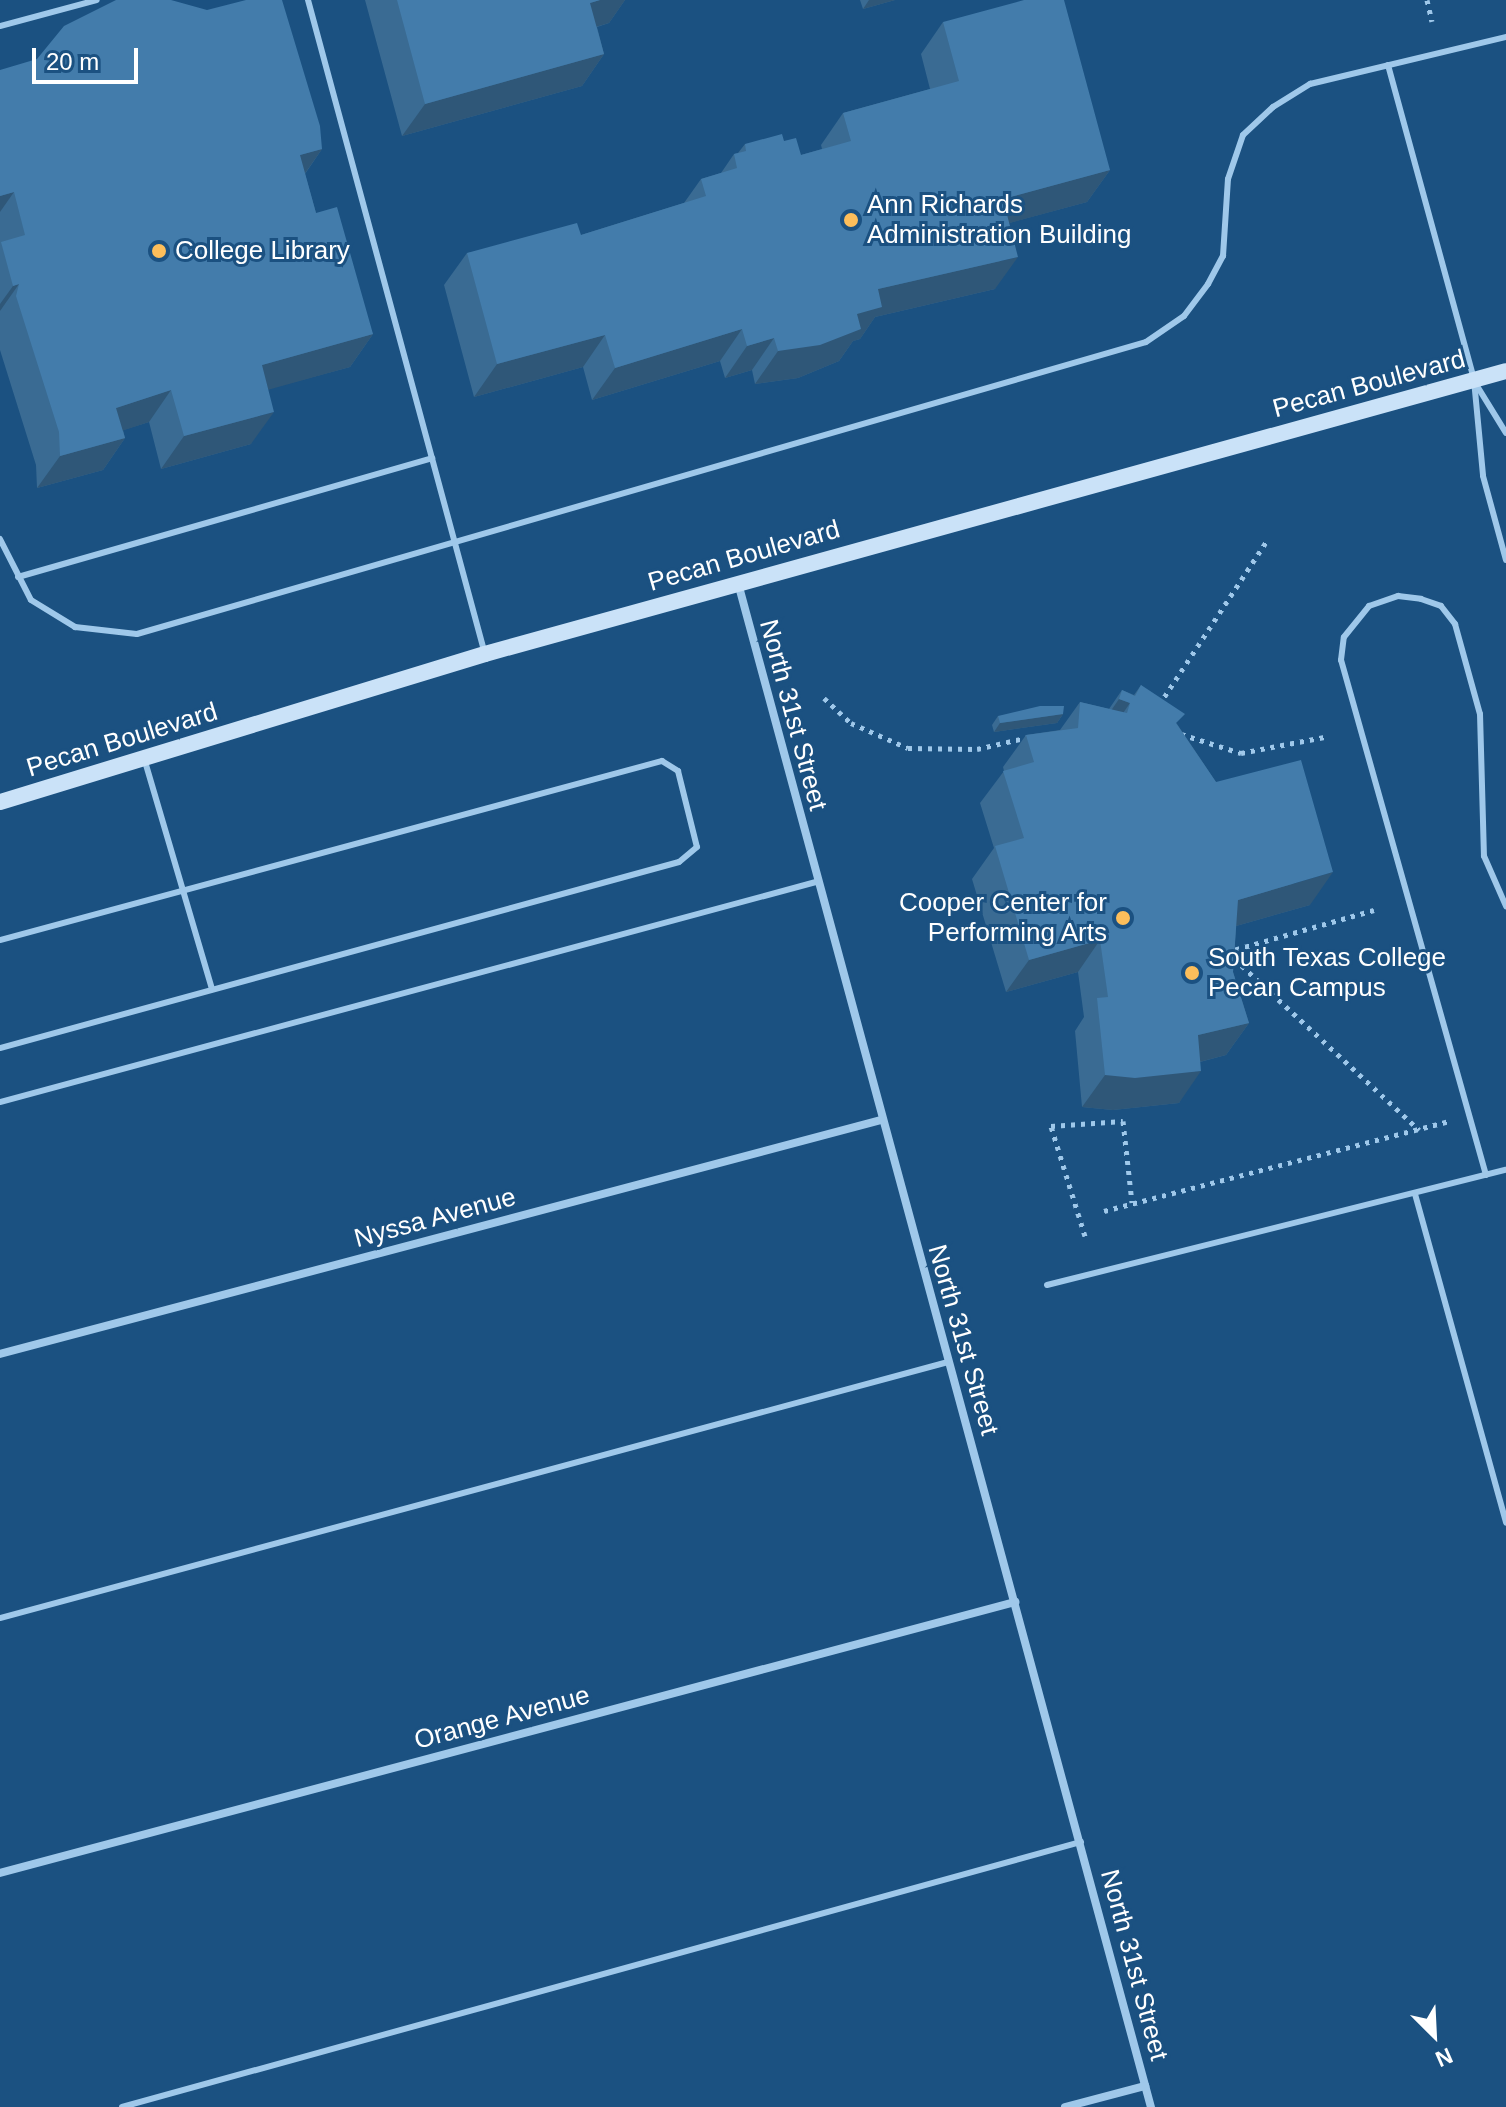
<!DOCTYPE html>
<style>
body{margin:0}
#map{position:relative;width:1506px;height:2107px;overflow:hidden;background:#1b5181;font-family:Helvetica,sans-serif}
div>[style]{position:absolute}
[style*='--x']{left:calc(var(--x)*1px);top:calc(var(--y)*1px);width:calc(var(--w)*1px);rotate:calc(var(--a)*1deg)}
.path>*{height:5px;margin-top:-2.5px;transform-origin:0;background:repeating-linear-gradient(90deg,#9fc8ea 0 4px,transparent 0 10px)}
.lane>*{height:6px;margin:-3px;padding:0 3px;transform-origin:3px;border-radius:3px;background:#9fc8ea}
.street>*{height:8px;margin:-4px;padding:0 4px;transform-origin:4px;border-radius:4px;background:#9fc8ea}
.secondary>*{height:16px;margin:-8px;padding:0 8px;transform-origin:8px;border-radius:8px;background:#cae2f8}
.wall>*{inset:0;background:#3a6b93}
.shaded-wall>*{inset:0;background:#2f5778}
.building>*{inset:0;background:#437cab}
.dots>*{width:22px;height:22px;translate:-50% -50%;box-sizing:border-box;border:4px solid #1b5181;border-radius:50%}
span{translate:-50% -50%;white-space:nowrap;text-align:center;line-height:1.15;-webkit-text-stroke:6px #1b5181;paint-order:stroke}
.poi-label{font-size:26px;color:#fff}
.left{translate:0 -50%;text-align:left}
.right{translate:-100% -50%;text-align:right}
.street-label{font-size:26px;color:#fff}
.north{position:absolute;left:1394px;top:1995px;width:80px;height:80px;-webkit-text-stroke:6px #1b5181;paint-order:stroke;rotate:156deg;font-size:22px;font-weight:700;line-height:32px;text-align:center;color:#fff}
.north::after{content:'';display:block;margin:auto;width:28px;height:36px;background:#fff;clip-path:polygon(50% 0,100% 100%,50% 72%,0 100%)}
.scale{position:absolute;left:32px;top:48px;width:106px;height:36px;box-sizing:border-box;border:4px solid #fff;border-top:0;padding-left:10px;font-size:24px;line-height:28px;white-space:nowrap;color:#fff;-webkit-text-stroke:6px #1b5181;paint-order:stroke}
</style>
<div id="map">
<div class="path">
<i style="--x:1427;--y:0;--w:22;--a:77"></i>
<i style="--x:824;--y:698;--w:37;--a:43"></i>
<i style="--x:851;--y:723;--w:62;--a:23.7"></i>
<i style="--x:908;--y:748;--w:69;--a:0.8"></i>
<i style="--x:977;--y:749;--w:53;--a:-13"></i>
<i style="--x:1159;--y:705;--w:199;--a:-56.7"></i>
<i style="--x:1181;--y:734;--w:63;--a:17.6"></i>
<i style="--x:1241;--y:753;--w:85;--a:-10.9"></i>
<i style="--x:1374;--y:910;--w:153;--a:164.1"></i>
<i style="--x:1227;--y:952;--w:262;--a:42.8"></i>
<i style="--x:1104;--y:1211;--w:357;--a:-14.6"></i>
<i style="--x:1085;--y:1236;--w:115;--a:-107.2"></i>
<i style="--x:1051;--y:1126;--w:72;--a:-4"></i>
<i style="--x:1123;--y:1121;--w:82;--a:83.7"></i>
</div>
<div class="lane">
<i style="--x:308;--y:0;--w:678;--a:74.86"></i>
<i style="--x:0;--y:26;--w:100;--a:-15"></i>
<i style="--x:1388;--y:65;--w:327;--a:74.7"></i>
<i style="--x:1474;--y:380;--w:96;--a:84.6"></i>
<i style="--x:1483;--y:476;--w:87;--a:74.7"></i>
<i style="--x:1474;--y:381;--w:61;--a:58.4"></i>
<i style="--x:0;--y:539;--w:68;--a:63.1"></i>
<i style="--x:31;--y:600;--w:52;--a:31.5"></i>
<i style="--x:75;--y:627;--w:62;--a:6.4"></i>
<i style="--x:137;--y:634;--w:1050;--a:-16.14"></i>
<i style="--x:1146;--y:342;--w:46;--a:-34.4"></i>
<i style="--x:1184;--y:316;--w:40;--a:-53"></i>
<i style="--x:1208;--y:284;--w:32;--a:-62"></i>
<i style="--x:1223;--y:256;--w:77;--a:-86.3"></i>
<i style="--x:1228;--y:179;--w:46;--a:-71.2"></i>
<i style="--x:1243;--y:135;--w:41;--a:-43"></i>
<i style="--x:1273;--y:107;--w:44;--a:-31.9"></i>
<i style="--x:1310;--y:84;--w:202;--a:-13.5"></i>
<i style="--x:18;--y:577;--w:431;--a:-16"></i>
<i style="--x:144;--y:758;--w:241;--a:73.6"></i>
<i style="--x:0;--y:940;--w:686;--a:-15.13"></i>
<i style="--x:662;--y:761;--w:19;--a:32"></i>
<i style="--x:678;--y:771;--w:78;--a:76"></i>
<i style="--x:697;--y:847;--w:23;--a:140"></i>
<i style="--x:679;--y:862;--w:704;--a:164.68"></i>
<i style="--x:0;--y:1102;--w:845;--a:-15.09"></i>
<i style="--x:1486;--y:1175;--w:535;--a:-105.72"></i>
<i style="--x:1341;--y:660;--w:23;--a:-83"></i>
<i style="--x:1344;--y:637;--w:40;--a:-51"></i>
<i style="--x:1369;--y:606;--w:31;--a:-19"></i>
<i style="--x:1398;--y:596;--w:23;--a:7"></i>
<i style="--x:1421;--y:599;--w:21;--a:19"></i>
<i style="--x:1441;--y:606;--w:23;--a:52"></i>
<i style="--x:1455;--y:624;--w:93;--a:74.5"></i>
<i style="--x:1480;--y:714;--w:142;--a:88.4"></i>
<i style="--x:1484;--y:856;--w:55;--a:66.3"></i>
<i style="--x:1415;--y:1194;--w:341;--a:74.5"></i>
<i style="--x:1047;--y:1285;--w:473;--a:-14.1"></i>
<i style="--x:0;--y:1618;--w:982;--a:-15.11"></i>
<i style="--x:122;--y:2107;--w:995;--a:-15.45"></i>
</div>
<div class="street">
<i style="--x:738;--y:583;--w:1579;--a:74.84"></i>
<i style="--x:0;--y:1354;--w:912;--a:-14.87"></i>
<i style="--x:0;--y:1873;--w:1051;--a:-14.95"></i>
<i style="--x:1065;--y:2107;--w:83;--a:-14.7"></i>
</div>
<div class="secondary">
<i style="--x:0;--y:802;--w:507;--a:-16.97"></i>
<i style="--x:485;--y:654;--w:1059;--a:-15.49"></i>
</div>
<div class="wall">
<i style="clip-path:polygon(365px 0,625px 0,609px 23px,597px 27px,604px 54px,582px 86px,402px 136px)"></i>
<i style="clip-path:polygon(860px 0,895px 0,863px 9px)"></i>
<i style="clip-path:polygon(943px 22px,1110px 170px,1087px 202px,1009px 223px,995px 289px,875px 317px,860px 339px,853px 341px,839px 361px,798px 378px,755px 384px,752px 370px,725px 378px,720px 361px,592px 400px,583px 367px,474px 397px,444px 285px,467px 253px,581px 235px,684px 203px,701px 179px,721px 173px,734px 154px,738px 153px,745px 144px,784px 141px,801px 155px,822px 149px,821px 145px,843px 113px,930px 89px,921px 54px)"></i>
<i style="clip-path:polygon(0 70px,322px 149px,305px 174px,316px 213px,373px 334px,350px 367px,268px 389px,251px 444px,161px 469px,149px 422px,123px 430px,125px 438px,103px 470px,37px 488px,36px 465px,0 350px)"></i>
<i style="clip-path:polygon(1141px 685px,1177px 724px,1216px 782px,1310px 905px,1236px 926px,1233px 972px,1249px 1023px,1226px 1055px,1200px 1062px,1179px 1103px,1113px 1110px,1082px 1107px,1075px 1031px,1084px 1017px,1078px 972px,1006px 992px,972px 879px,994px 848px,980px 803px,1004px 771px,1003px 767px,1026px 735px,1060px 730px,1080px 702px,1109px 709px,1122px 690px,1134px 695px)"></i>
<i style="clip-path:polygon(1063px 714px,1057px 723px,994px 732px,992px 725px,998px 716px)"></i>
</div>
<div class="shaded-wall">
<i style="clip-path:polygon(600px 0,625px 0,609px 23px,568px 35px,590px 3px)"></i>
<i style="clip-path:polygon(869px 0,895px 0,863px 9px)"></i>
<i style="clip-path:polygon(604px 54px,582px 86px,402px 136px,425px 104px)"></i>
<i style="clip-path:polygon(322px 149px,299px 182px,300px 155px)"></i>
<i style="clip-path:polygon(1110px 170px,1087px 202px,980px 231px,1003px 199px)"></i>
<i style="clip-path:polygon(14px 192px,0 212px,0 196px)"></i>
<i style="clip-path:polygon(1018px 257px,995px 289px,875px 317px,860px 339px,853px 341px,839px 361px,798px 378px,755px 384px,778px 351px,857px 314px,878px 289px)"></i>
<i style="clip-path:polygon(19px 284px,0 311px,0 304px,13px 286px)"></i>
<i style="clip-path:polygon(742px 329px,720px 361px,592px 400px,615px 368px)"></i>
<i style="clip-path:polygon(373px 334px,350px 367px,239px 398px,262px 365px)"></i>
<i style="clip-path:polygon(605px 335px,583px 367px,474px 397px,497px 364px)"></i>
<i style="clip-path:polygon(774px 338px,752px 370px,725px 378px,747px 346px)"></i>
<i style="clip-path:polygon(171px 390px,149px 422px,94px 440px,116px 408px)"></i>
<i style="clip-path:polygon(274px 412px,251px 444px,161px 469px,184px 436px)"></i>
<i style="clip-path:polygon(125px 438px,103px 470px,37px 488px,60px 456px)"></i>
<i style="clip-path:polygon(1119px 699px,1130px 703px,1108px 735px,1097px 731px)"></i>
<i style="clip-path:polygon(1063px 714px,1057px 723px,994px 732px,1000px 723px)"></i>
<i style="clip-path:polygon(1333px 872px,1310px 905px,1215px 932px,1238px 900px)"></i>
<i style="clip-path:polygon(1100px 940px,1078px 972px,1006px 992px,1029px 960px)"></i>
<i style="clip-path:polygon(1249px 1023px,1226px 1055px,1176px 1068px,1198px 1035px)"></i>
<i style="clip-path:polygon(1201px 1071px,1179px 1103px,1113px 1110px,1082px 1107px,1105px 1075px)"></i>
</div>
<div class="building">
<i style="clip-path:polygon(116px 0,171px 0,207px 10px,246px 0,282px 0,320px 126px,322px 149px,300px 155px,316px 213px,337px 207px,373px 334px,262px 365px,274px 412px,184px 436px,171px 390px,116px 408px,125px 438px,60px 456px,59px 432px,16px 296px,19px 284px,13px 286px,1px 242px,25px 235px,14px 192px,0 196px,0 70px,37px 59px,64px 26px)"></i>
<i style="clip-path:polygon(397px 0,600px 0,590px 3px,604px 54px,425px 104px)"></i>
<i style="clip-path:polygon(1024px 0,1064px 0,1110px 170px,1003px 199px,1018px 257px,878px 289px,882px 307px,857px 314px,861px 329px,820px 345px,778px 351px,774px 338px,747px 346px,742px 329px,615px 368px,605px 335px,497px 364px,467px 253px,577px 223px,581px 235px,706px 196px,701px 179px,737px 168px,734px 154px,746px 151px,745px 144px,782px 134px,784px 141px,796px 138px,801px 155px,851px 141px,843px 113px,959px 81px,943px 22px)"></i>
<i style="clip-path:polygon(1141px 685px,1185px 714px,1176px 723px,1216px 782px,1301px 760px,1333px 872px,1238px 900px,1233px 972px,1249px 1023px,1198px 1035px,1201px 1071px,1135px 1078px,1105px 1075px,1097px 998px,1108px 997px,1100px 940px,1029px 960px,995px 846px,1024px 838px,1003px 771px,1034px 762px,1026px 735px,1078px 728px,1080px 702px,1127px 713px,1130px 703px,1119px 699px,1122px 690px,1135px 696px)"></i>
<i style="clip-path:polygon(1040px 706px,1064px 706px,1063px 714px,1000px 723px,998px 716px)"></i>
</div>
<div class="dots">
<i style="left:851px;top:220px;background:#fcbe5b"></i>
<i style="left:159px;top:251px;background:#fcbe5b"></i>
<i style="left:1123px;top:918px;background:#fcbe5b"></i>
<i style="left:1192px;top:973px;background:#fcbe5b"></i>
</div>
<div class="poi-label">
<span class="left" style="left:867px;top:220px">Ann Richards<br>Administration Building</span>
<span class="left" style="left:175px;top:251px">College Library</span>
<span class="right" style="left:1107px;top:918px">Cooper Center for<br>Performing Arts</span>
<span class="left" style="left:1208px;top:973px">South Texas College<br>Pecan Campus</span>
</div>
<div class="street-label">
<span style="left:1369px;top:384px;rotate:-15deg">Pecan Boulevard</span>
<span style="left:744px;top:556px;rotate:-16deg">Pecan Boulevard</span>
<span style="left:793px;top:715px;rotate:75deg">North 31st Street</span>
<span style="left:122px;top:740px;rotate:-17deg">Pecan Boulevard</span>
<span style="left:435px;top:1218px;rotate:-15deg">Nyssa Avenue</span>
<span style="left:963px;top:1340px;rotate:74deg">North 31st Street</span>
<span style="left:502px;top:1718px;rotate:-15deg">Orange Avenue</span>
<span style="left:1134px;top:1965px;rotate:75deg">North 31st Street</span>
</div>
<div class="north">N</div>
<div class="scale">20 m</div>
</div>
